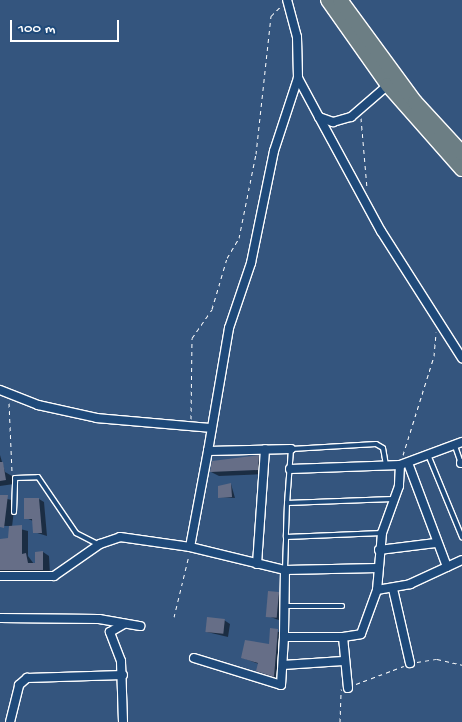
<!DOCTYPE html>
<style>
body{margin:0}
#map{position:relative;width:462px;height:722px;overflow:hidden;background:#34557e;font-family:"Gochi Hand",sans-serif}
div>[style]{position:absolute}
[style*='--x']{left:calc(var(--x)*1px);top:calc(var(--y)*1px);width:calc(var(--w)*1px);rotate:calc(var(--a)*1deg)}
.shadow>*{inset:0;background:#0007}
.building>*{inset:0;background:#666e87;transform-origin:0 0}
.path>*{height:1px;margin-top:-0.5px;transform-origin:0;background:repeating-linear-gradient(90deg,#fff 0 4px,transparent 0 8px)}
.roads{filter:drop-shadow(1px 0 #fff) drop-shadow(-1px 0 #fff) drop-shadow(0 1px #fff) drop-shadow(0 -1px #fff)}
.lane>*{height:4px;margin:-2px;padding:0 2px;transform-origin:2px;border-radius:2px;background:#1f4a7a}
.street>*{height:8px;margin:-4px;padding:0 4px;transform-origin:4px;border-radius:4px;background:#1f4a7a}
.highway>*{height:14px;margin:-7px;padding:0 7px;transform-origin:7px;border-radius:7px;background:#6c7e84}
span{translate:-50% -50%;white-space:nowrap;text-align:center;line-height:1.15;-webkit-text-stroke:5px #1f4a7a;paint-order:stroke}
.scale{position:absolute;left:10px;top:20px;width:109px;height:22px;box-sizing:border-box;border:2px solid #fff;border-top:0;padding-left:6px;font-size:15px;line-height:18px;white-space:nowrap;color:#fff;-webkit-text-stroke:4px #1f4a7a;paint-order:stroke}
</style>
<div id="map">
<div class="shadow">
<i style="clip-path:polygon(0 455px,5px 472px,12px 476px,14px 484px,0 486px)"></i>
<i style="clip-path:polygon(259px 457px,266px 461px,265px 474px,219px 476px,211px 472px)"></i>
<i style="clip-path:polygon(231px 484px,235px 498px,219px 497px,219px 487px)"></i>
<i style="clip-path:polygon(0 497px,15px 501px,12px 527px,28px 531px,28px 556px,34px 564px,43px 552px,49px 556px,50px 574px,0 573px,0 540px,9px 539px,10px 526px,0 526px)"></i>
<i style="clip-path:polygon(39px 499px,44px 502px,47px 536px,34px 532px,33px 521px,26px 518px)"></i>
<i style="clip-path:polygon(279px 594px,285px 597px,284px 622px,268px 616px)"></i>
<i style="clip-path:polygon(224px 620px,230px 624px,228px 637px,207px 632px)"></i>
<i style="clip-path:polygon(271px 630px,283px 633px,279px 679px,257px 671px,259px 664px,243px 658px,270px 645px)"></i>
</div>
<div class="building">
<i style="clip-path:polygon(259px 455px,258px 470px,210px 472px,212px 461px)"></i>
<i style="clip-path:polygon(0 462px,3px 462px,6px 480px,0 481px)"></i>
<i style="clip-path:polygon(231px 483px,232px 497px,218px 498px,218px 486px)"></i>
<i style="clip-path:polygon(0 495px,8px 495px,4px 528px,0 527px)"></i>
<i style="clip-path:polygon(24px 498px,39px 498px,42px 533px,33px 533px,32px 519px,24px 519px)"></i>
<i style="clip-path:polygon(22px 525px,22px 554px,26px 553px,28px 563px,35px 563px,35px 552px,43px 551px,43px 570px,0 570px,0 539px,8px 538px,9px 526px)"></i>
<i style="left:268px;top:591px;width:11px;height:26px;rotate:5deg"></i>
<i style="left:207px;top:617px;width:18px;height:15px;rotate:6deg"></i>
<i style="clip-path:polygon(270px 628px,278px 629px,274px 677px,256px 671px,258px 663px,241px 658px,245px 640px,269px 644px)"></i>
</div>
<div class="path">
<i style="--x:361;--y:118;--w:70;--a:85.1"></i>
<i style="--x:9;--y:403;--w:70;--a:87.5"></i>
<i style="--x:191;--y:419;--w:81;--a:-89.3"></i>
<i style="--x:192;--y:338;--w:35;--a:-55"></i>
<i style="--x:212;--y:309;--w:53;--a:-73.6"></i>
<i style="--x:227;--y:258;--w:23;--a:-59"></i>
<i style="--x:239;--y:238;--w:86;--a:-78.6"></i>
<i style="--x:256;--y:154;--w:139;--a:-83.8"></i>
<i style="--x:271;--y:16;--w:13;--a:-45"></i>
<i style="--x:403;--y:455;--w:104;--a:-72.6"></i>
<i style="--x:434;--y:356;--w:24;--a:-85"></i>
<i style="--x:174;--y:617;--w:64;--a:-76.4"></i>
<i style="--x:417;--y:662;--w:20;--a:-9"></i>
<i style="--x:437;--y:659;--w:26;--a:13"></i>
<i style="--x:356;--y:684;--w:51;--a:-20.6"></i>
<i style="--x:340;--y:722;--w:33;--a:-88"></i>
</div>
<div class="roads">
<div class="lane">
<i style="--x:455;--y:446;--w:18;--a:71"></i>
<i style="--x:429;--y:457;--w:87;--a:67.6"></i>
<i style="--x:386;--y:465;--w:17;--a:-100"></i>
<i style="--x:383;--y:448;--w:8;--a:-150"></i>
<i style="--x:376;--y:444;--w:85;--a:176.6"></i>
<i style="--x:291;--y:449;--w:54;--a:94.2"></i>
<i style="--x:287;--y:503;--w:106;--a:-2.2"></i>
<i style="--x:287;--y:503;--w:34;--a:92"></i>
<i style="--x:286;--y:537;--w:96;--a:-2.4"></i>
<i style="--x:14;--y:512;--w:34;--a:-88"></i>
<i style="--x:15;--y:478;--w:23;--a:-2"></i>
<i style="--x:38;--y:477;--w:68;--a:55.8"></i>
<i style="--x:76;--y:533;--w:25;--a:27"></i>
<i style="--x:285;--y:569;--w:32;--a:-88"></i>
<i style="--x:285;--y:606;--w:57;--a:0"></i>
</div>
<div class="street">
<i style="--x:298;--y:78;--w:44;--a:61.7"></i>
<i style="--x:319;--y:117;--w:15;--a:20"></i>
<i style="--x:333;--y:122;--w:19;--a:-16"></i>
<i style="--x:351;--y:117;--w:49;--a:-40.9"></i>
<i style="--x:319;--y:117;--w:130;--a:61.5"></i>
<i style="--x:381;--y:231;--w:151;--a:57.5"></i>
<i style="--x:0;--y:390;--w:41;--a:21.5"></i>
<i style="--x:38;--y:405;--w:60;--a:12.4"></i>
<i style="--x:97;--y:418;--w:115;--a:5"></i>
<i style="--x:208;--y:451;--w:125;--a:-80.3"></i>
<i style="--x:229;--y:328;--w:69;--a:-71.3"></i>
<i style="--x:251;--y:263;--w:114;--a:-78.4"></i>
<i style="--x:274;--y:151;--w:77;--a:-71.8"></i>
<i style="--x:298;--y:78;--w:41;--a:-91.4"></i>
<i style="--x:297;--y:37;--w:38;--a:-105"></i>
<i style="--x:408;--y:463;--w:111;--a:69.4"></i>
<i style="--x:461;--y:463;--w:1;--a:0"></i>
<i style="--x:400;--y:465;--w:21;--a:93"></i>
<i style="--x:399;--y:486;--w:50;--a:109.9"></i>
<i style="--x:382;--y:533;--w:57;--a:95"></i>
<i style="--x:377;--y:590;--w:34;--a:-10"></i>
<i style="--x:410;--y:584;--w:57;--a:-24.8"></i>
<i style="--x:290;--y:469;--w:110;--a:-2.1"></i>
<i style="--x:400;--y:465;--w:66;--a:-20.4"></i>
<i style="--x:190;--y:547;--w:98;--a:-79.4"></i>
<i style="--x:208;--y:451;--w:83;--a:-1.4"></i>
<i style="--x:379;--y:550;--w:57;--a:-7"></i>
<i style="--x:257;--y:564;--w:115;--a:-86"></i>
<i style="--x:285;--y:570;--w:67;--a:90.9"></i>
<i style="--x:284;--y:637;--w:59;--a:0"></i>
<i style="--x:0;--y:576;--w:54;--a:0"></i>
<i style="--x:54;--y:576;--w:56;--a:-34.8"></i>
<i style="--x:100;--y:544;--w:21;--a:-19"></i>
<i style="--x:120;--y:537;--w:71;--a:8.1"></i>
<i style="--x:190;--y:547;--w:98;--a:13.6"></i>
<i style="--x:285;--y:570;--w:93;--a:-1.2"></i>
<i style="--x:393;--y:589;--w:76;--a:77.1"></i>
<i style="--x:0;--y:618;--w:99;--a:0.6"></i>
<i style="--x:99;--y:619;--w:42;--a:9.7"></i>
<i style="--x:194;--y:658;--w:91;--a:17.2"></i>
<i style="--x:281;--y:685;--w:48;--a:-86.4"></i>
<i style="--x:283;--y:665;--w:60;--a:-3.8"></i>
<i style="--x:348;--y:688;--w:51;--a:-95.6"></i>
<i style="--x:343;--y:637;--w:18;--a:-9"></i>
<i style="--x:361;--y:634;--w:47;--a:-70"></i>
<i style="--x:10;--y:722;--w:38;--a:-76"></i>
<i style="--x:19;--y:685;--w:11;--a:-41"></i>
<i style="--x:27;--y:678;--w:96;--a:-1.8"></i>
<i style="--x:123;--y:722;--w:61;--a:-91.9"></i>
<i style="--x:121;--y:661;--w:31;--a:-111"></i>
<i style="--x:110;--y:632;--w:16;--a:-30"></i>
</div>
<div class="highway">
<i style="--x:328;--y:0;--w:104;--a:54.8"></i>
<i style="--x:388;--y:85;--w:112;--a:48.6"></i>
<i style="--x:340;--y:0;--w:127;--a:53.7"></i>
<i style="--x:415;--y:102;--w:69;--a:47.3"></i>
</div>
</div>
<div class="scale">100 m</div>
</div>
